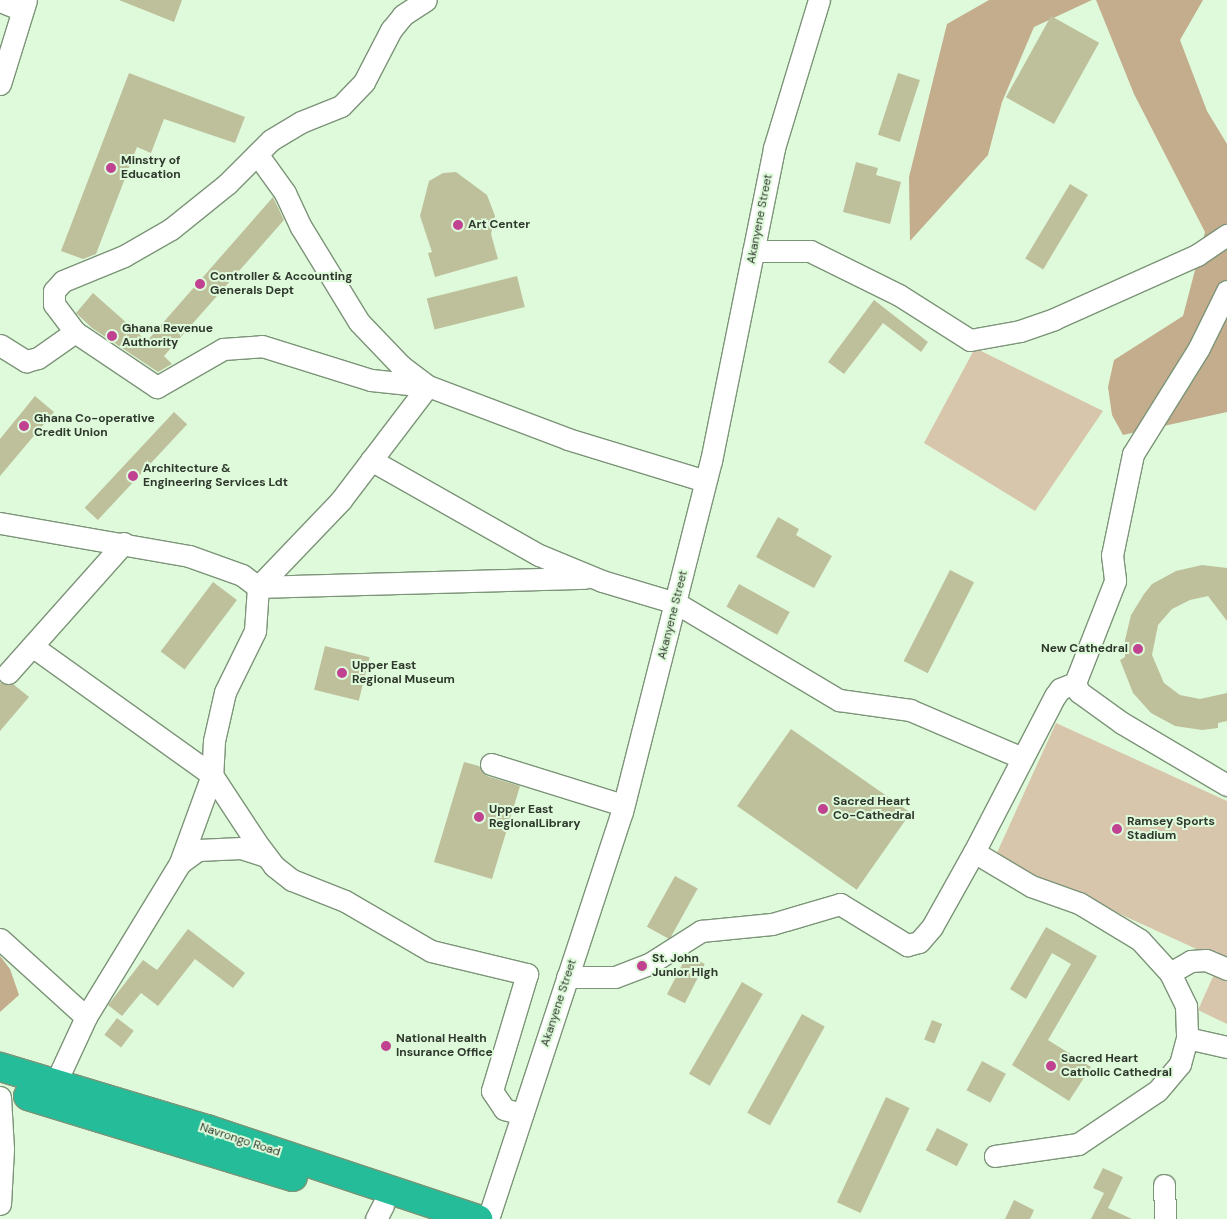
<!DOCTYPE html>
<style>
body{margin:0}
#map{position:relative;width:1227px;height:1219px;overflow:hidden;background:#dffadb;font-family:"DM Sans",sans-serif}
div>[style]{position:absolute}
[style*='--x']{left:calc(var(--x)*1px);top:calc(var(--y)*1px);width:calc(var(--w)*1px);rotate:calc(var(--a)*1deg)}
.green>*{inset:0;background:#d8c6ac}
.forest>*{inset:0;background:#c3ad8c}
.building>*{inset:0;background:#bec09c;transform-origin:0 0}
.roads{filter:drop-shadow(1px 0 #7c9478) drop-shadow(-1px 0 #7c9478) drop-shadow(0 1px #7c9478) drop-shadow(0 -1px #7c9478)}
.minor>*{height:21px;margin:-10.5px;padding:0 10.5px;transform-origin:10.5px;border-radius:10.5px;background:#fff}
.highway>*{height:28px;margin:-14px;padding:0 14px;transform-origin:14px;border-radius:14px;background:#25bc99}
.dots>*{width:14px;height:14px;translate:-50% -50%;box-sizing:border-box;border:2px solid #dffadb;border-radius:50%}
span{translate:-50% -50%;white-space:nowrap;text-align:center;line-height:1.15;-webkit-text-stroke:4px #dffadb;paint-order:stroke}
.poi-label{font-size:12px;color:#2e382c;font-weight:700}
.left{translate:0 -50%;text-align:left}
.right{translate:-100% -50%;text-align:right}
.street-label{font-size:12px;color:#2e382c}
</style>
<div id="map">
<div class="green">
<i style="clip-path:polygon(975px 348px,1103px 411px,1035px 511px,924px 443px)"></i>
<i style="clip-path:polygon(1056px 723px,1227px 801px,1227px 963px,995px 857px)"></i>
<i style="clip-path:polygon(1216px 970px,1227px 975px,1227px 1024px,1198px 1010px)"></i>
</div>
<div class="forest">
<i style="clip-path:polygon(989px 0,1092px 0,1034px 27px,1002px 102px,988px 155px,910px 241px,909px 177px,947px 24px)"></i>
<i style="clip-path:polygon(1096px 0,1203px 0,1180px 40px,1207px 111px,1227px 144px,1227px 412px,1123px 435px,1112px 415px,1108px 387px,1114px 360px,1183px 316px,1205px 232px,1134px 94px)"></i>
<i style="clip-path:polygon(0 956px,10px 969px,19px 995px,0 1012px)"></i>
</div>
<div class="building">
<i style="clip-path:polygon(119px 0,182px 0,174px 22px)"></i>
<i style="left:1051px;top:16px;width:55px;height:93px;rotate:29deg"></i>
<i style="clip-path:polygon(129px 73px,245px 117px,235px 143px,164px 119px,151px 153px,137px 147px,96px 254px,83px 259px,61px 251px)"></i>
<i style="left:898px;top:73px;width:23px;height:65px;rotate:18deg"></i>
<i style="clip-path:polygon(856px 162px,878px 168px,876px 175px,901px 182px,890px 224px,843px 212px)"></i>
<i style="clip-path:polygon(456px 172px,487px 195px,495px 216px,491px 234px,498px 259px,435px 277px,428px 253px,432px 252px,420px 216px,429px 181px,443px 173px)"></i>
<i style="left:1070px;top:184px;width:21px;height:87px;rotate:31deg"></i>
<i style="clip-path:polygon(273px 197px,284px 220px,164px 356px,172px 364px,158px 372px,92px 328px,76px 313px,93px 293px,147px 341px)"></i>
<i style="left:517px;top:276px;width:32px;height:93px;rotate:76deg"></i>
<i style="clip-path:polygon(874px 300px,928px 342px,921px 352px,883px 323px,844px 374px,828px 362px)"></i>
<i style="clip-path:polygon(35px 396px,54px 412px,0 476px,0 439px)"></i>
<i style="left:174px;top:412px;width:18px;height:131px;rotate:43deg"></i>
<i style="clip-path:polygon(778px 517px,799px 529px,796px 535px,832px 556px,814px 588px,756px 557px)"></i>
<i style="clip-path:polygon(1202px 565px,1227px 568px,1227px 621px,1208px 596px,1190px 600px,1172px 609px,1158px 625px,1152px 655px,1164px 683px,1180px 695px,1200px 699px,1227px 693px,1227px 721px,1218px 723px,1218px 728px,1202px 730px,1175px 726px,1151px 713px,1133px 693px,1120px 660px,1125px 657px,1125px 640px,1131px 615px,1144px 594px,1152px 584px,1176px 571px)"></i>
<i style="left:950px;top:570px;width:27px;height:102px;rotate:27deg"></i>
<i style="left:213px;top:582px;width:30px;height:87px;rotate:37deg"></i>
<i style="left:739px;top:584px;width:58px;height:26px;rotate:29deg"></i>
<i style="left:325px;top:646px;width:46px;height:45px;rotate:14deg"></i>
<i style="clip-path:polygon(0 683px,13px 684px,29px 697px,0 731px)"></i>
<i style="left:791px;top:729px;width:146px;height:94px;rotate:35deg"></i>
<i style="clip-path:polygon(464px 762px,479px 766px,487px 776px,520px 786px,492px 879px,434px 862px)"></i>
<i style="left:675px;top:876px;width:26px;height:58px;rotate:29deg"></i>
<i style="clip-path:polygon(1046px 927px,1097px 956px,1048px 1040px,1091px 1067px,1069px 1101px,1012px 1065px,1071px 964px,1052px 953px,1026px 999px,1010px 989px)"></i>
<i style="clip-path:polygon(188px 929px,245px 973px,233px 988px,195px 959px,158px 1006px,141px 993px,122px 1016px,108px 1005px,143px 960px,157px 970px)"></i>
<i style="left:687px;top:955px;width:20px;height:44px;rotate:27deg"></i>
<i style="left:742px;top:982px;width:24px;height:106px;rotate:30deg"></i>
<i style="left:802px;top:1014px;width:26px;height:113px;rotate:29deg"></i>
<i style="left:117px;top:1018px;width:21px;height:21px;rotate:37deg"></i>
<i style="left:932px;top:1020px;width:11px;height:21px;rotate:22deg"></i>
<i style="left:982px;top:1061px;width:27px;height:33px;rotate:28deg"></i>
<i style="left:886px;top:1097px;width:26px;height:116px;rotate:25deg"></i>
<i style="left:937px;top:1128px;width:35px;height:25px;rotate:27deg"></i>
<i style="clip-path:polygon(1103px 1168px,1123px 1177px,1108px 1208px,1132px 1219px,1091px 1219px,1104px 1193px,1093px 1188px)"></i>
<i style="clip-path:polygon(1014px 1200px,1034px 1210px,1030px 1219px,1005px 1219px)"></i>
</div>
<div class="roads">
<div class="minor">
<i style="--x:0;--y:1;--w:24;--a:22"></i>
<i style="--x:0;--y:84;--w:88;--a:-72.8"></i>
<i style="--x:257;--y:154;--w:48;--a:54.3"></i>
<i style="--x:285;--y:193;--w:38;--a:65"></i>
<i style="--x:301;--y:227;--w:111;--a:58.6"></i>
<i style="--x:359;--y:322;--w:61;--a:46.3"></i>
<i style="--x:401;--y:366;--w:34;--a:37"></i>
<i style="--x:428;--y:386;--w:150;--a:20.7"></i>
<i style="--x:568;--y:439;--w:143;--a:17"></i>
<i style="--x:753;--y:251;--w:57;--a:0"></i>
<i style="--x:810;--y:251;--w:99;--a:26.3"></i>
<i style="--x:899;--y:295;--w:84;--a:32.4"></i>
<i style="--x:970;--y:340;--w:51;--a:-10.2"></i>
<i style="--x:1020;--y:331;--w:36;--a:-19"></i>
<i style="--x:1054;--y:319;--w:157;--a:-24.1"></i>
<i style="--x:1197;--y:255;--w:36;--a:-34"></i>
<i style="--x:1227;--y:291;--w:64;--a:116.2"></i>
<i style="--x:1199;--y:348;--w:125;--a:121.9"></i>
<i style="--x:1133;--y:454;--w:103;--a:101.7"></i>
<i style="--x:1112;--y:555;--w:26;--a:83"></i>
<i style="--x:1115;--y:581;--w:110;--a:111.4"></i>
<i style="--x:1075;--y:683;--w:10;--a:66"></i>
<i style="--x:1079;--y:692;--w:53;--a:35.8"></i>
<i style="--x:1122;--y:723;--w:122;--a:30.6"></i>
<i style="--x:75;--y:332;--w:99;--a:33.9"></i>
<i style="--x:157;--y:387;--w:76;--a:-29.9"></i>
<i style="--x:223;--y:349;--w:39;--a:-4"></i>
<i style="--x:262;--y:346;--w:114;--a:17.3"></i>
<i style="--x:371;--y:380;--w:57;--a:6"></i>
<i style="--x:0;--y:345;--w:31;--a:32"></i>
<i style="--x:26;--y:361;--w:12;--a:-14"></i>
<i style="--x:38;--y:358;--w:45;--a:-35.1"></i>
<i style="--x:75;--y:332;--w:35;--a:-127"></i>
<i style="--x:54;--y:304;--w:13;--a:-90"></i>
<i style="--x:54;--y:291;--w:13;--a:-48"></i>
<i style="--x:63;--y:281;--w:66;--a:-22.3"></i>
<i style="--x:124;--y:256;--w:54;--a:-29.9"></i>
<i style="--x:171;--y:229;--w:72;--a:-38.8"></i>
<i style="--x:227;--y:184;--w:62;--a:-45"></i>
<i style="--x:271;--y:140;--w:35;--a:-31"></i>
<i style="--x:301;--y:122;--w:43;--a:-21.8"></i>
<i style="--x:341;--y:106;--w:33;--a:-46"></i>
<i style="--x:364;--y:82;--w:59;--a:-62.6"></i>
<i style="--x:391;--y:30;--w:19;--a:-51"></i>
<i style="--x:403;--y:15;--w:27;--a:-33"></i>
<i style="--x:371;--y:460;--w:193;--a:29.5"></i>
<i style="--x:539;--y:555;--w:68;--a:22.4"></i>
<i style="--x:602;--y:581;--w:77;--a:16.6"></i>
<i style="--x:676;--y:603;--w:190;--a:30.8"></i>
<i style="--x:839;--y:700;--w:72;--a:8"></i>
<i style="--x:910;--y:710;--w:122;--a:23.2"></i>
<i style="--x:0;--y:523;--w:192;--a:9.9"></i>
<i style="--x:189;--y:556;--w:56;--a:19.7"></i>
<i style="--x:242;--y:575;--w:20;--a:37"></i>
<i style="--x:258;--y:587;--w:44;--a:93.9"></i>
<i style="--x:255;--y:631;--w:68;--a:116.2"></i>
<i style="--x:225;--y:692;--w:50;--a:102.7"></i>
<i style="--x:214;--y:741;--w:34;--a:93"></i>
<i style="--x:212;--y:775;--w:80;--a:56.7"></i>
<i style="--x:256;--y:842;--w:30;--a:53"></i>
<i style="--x:274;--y:866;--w:23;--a:38"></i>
<i style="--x:292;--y:880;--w:57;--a:21.6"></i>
<i style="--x:345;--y:901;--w:99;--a:30.2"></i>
<i style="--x:431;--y:951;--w:99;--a:13.5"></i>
<i style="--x:527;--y:974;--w:122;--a:106.7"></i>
<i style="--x:492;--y:1091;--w:22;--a:56"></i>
<i style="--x:504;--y:1109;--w:19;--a:16"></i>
<i style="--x:258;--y:587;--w:327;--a:-1.6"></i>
<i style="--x:258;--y:587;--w:120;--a:-46.3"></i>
<i style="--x:341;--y:500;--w:143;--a:-52.7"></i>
<i style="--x:32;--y:646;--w:221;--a:35.6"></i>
<i style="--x:212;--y:775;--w:94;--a:110"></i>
<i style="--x:180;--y:863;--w:180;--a:121.4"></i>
<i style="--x:86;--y:1017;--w:74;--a:114.8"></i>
<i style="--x:8;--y:673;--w:174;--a:-48.3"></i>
<i style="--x:491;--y:764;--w:138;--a:17.3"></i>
<i style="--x:974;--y:852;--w:66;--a:30.8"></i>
<i style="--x:1031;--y:886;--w:51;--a:19.5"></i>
<i style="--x:1079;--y:903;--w:71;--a:31.2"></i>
<i style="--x:1140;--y:940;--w:45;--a:47.7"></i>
<i style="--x:1170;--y:973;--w:37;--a:64"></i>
<i style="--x:1186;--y:1006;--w:32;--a:88"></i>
<i style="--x:1187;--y:1038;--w:27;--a:105"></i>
<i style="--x:1180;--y:1064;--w:35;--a:130"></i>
<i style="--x:1157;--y:1091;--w:95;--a:146.1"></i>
<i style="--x:1078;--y:1144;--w:84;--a:171.8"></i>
<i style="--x:180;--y:863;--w:22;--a:-36"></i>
<i style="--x:198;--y:850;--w:43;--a:-2.7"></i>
<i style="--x:241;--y:848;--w:26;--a:18"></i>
<i style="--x:0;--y:939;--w:116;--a:42.2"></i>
<i style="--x:1170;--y:973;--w:24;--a:-30"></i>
<i style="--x:1191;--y:961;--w:15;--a:-4"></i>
<i style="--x:1206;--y:960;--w:23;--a:23"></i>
<i style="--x:567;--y:977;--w:48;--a:0"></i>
<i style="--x:615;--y:977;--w:36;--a:-21"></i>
<i style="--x:649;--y:964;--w:62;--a:-32.4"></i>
<i style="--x:701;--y:931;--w:71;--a:-5.6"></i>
<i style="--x:772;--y:924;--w:71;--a:-16.4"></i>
<i style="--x:840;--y:904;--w:79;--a:31.5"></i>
<i style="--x:907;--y:945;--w:12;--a:-14"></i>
<i style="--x:919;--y:942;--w:20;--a:-49"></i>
<i style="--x:932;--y:927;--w:86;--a:-60.8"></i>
<i style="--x:974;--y:852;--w:176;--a:-62.6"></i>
<i style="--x:1055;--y:696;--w:9;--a:-54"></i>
<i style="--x:1060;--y:689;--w:16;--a:-22"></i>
<i style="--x:1187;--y:1038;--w:41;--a:12.7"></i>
<i style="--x:0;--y:1097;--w:52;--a:86.7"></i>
<i style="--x:3;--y:1149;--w:55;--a:93.1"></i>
<i style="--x:1164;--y:1185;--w:34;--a:88"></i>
<i style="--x:376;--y:1219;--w:16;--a:-63"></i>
<i style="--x:488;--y:1219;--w:428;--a:-71.8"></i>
<i style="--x:622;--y:812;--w:362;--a:-75.8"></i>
<i style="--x:711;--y:461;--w:319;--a:-78.6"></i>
<i style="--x:774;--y:148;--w:155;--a:-73.1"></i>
</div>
<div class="highway">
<i style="--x:0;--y:1067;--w:216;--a:16.7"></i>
<i style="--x:207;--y:1129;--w:286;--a:18.4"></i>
<i style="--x:28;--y:1096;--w:277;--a:17"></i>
</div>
</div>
<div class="dots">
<i style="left:111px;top:168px;background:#c04291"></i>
<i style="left:458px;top:225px;background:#c04291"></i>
<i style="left:200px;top:284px;background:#c04291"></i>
<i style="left:112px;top:336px;background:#c04291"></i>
<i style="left:24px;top:426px;background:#c04291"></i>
<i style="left:133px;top:476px;background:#c04291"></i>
<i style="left:1138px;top:649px;background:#c04291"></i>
<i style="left:342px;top:673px;background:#c04291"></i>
<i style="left:823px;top:809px;background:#c04291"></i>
<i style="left:479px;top:817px;background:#c04291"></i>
<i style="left:1117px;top:829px;background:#c04291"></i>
<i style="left:642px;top:966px;background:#c04291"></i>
<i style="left:386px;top:1046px;background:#c04291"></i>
<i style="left:1051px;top:1066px;background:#c04291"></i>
</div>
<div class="poi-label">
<span class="left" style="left:121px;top:168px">Minstry of<br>Education</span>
<span class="left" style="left:468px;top:225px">Art Center</span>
<span class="left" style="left:210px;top:284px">Controller &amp; Accounting<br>Generals Dept</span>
<span class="left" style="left:122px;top:336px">Ghana Revenue<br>Authority</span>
<span class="left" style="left:34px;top:426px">Ghana Co-operative<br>Credit Union</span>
<span class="left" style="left:143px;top:476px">Architecture &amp;<br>Engineering Services Ldt</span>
<span class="right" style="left:1128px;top:649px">New Cathedral</span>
<span class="left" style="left:352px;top:673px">Upper East<br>Regional Museum</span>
<span class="left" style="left:833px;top:809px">Sacred Heart<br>Co-Cathedral</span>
<span class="left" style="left:489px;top:817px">Upper East<br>RegionalLibrary</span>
<span class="left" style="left:1127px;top:829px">Ramsey Sports<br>Stadium</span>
<span class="left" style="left:652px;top:966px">St. John<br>Junior High</span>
<span class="left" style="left:396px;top:1046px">National Health<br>Insurance Office</span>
<span class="left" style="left:1061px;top:1066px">Sacred Heart<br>Catholic Cathedral</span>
</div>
<div class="street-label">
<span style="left:760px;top:219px;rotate:-79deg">Akanyene Street</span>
<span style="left:673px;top:615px;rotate:-76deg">Akanyene Street</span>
<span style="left:559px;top:1003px;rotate:-72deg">Akanyene Street</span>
<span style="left:240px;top:1140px;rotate:18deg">Navrongo Road</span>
</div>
</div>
